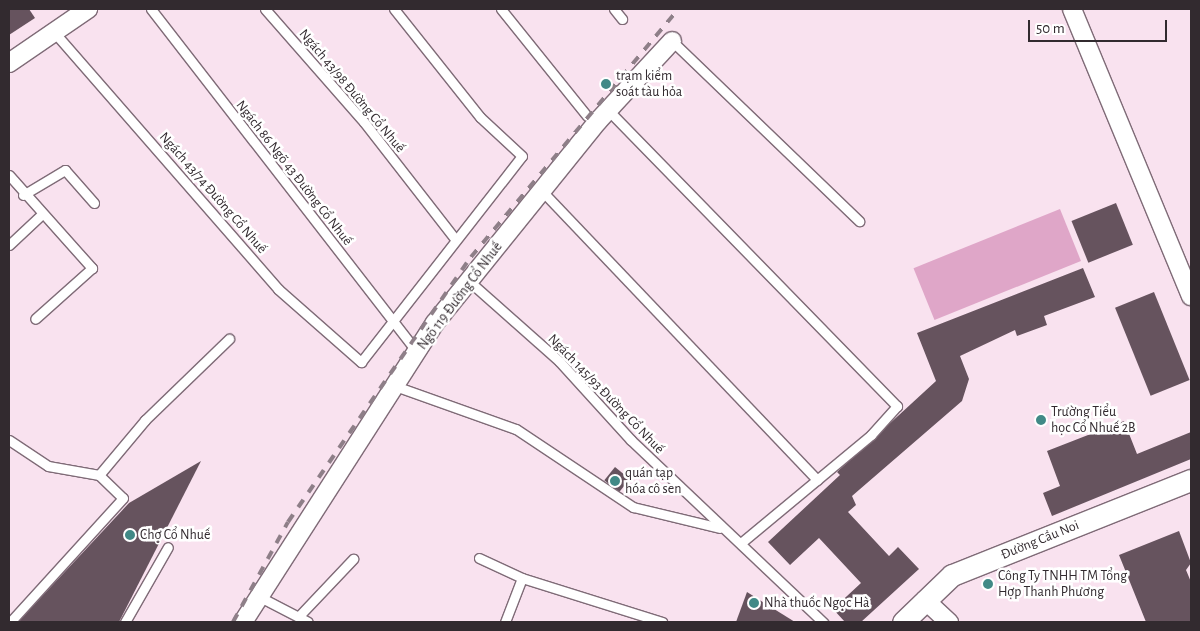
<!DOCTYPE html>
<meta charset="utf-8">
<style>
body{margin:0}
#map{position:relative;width:1200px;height:631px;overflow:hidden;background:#f9e2ef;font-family:"Alegreya Sans",sans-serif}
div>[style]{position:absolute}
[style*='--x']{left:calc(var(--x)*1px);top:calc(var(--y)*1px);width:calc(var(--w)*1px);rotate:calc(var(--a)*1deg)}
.green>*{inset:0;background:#dfa6c8;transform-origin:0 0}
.building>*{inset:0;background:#66535e;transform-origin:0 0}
.roads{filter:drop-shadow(1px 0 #7f6b77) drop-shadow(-1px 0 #7f6b77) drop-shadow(0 1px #7f6b77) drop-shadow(0 -1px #7f6b77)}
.service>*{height:9px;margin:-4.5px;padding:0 4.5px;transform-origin:4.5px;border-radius:4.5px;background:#fff}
.minor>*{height:18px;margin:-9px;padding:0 9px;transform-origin:9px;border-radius:9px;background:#fff}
.tertiary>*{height:21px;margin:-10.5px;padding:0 10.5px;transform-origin:10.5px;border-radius:10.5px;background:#fff}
.rail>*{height:4px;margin-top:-2px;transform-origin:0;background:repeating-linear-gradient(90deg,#8e7f88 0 9px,transparent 0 18px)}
.dots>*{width:14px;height:14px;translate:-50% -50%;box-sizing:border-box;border:2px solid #fff;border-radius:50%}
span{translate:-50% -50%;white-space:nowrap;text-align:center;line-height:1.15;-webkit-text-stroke:5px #fff;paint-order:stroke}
.poi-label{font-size:14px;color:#322a2f}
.left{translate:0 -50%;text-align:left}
.street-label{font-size:14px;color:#322a2f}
.frame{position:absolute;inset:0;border:10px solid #322a2f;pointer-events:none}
.scale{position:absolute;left:1028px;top:20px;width:139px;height:22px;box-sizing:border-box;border:2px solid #322a2f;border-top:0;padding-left:6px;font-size:15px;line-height:18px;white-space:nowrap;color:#322a2f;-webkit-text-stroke:4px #fff;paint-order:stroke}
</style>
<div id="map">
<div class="green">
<i style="left:1060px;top:209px;width:56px;height:158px;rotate:68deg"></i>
</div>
<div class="building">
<i style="clip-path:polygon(9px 9px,29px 9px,35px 18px,9px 35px)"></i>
<i style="left:1116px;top:203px;width:45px;height:48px;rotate:68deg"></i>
<i style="clip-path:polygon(1083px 268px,1095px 297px,1044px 316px,1047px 325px,1017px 336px,1015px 330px,960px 356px,969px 379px,962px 401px,852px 496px,856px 505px,848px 512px,889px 556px,898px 547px,919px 569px,861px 622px,845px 622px,833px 609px,861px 583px,819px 538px,790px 565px,768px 542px,840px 475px,837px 472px,936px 381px,917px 333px)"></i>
<i style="left:1154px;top:292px;width:95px;height:42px;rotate:68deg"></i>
<i style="clip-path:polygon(1124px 421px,1137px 454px,1191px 432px,1191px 459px,1052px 516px,1043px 493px,1060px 486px,1047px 451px)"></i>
<i style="clip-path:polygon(201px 461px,119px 622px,18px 622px,129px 503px)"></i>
<i style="left:615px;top:467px;width:19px;height:17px;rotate:39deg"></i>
<i style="clip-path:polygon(1179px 531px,1191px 563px,1186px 570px,1191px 582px,1191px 622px,1146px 622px,1119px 555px)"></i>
<i style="clip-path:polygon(747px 592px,795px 622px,736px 622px)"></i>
</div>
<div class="roads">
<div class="service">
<i style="--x:151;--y:9;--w:434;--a:52.2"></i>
<i style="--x:265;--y:9;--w:150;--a:48.8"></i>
<i style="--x:364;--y:122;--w:148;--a:52.1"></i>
<i style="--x:501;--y:9;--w:137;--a:51.2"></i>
<i style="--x:614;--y:9;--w:13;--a:51"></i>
<i style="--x:54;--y:32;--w:341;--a:48.9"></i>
<i style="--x:278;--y:289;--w:111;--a:41.3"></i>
<i style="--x:361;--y:362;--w:261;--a:-52"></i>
<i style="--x:522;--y:156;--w:57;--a:-137.1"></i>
<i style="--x:480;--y:117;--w:138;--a:-128.5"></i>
<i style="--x:672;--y:41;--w:260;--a:43.9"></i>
<i style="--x:608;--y:110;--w:414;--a:45.7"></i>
<i style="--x:897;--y:406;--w:39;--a:132"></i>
<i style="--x:871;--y:435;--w:169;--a:140.3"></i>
<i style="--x:9;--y:175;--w:125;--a:48.3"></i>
<i style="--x:92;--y:268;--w:76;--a:138.2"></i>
<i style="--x:542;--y:191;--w:399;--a:46.4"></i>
<i style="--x:23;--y:195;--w:49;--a:-30.8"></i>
<i style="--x:65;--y:170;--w:44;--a:48.7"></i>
<i style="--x:9;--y:245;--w:45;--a:-43.2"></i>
<i style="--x:469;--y:281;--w:120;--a:41.6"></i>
<i style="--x:559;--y:361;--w:107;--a:47.7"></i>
<i style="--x:631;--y:440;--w:265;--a:43.5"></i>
<i style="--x:395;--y:386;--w:128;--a:19.6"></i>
<i style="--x:516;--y:429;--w:141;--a:33.7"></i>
<i style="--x:633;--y:507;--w:89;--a:13.6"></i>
<i style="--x:9;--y:440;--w:47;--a:33.7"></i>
<i style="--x:48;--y:466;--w:52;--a:10"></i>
<i style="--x:99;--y:475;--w:33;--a:44"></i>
<i style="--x:123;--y:498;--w:168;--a:132.3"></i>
<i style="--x:99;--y:475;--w:72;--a:-50.1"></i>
<i style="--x:145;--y:420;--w:117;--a:-44"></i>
<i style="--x:479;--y:558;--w:47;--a:24.9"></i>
<i style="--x:522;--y:578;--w:147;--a:17.4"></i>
<i style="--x:258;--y:596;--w:56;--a:27.5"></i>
<i style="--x:299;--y:616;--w:79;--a:-46.5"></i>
<i style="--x:125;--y:622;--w:86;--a:-60.2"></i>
<i style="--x:505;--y:622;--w:47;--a:-68.9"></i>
</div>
<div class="minor">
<i style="--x:1072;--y:9;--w:311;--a:67.5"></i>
<i style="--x:9;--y:63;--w:96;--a:-34.4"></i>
<i style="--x:925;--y:600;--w:33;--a:43"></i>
<i style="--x:243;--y:622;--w:355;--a:-57.3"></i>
<i style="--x:435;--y:323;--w:260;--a:-51.1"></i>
<i style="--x:598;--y:121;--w:109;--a:-47.2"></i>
</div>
<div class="tertiary">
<i style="--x:903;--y:622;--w:68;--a:-43.8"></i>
<i style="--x:952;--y:575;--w:257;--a:-21.7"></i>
</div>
</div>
<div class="rail">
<i style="--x:233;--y:622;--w:114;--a:-61.2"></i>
<i style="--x:288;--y:522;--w:322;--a:-55.4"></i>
<i style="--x:471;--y:257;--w:323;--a:-50.1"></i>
</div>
<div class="dots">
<i style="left:606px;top:84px;background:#418986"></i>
<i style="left:1041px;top:420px;background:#418986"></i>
<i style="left:615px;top:481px;background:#418986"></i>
<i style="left:130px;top:535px;background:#418986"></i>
<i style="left:988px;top:584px;background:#418986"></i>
<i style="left:754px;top:603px;background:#418986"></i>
</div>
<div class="poi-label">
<span class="left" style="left:616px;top:84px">trạm kiểm<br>soát tàu hỏa</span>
<span class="left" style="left:1051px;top:420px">Trường Tiểu<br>học Cổ Nhuế 2B</span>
<span class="left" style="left:625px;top:481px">quán tạp<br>hóa cô sen</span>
<span class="left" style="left:140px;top:535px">Chợ Cổ Nhuế</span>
<span class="left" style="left:998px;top:584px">Công Ty TNHH TM Tổng<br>Hợp Thanh Phương</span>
<span class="left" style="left:764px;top:603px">Nhà thuốc Ngọc Hà</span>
</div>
<div class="street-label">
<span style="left:352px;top:91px;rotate:50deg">Ngách 43/98 Đường Cổ Nhuế</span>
<span style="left:294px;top:173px;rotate:52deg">Ngách 86 Ngõ 43 Đường Cổ Nhuế</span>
<span style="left:213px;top:193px;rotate:49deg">Ngách 43/74 Đường Cổ Nhuế</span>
<span style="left:460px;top:296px;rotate:-53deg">Ngõ 119 Đường Cổ Nhuế</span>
<span style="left:606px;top:394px;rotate:46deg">Ngách 145/93 Đường Cổ Nhuế</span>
<span style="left:1040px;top:540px;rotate:-22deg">Đường Cầu Noi</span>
</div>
<div class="frame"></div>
<div class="scale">50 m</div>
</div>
